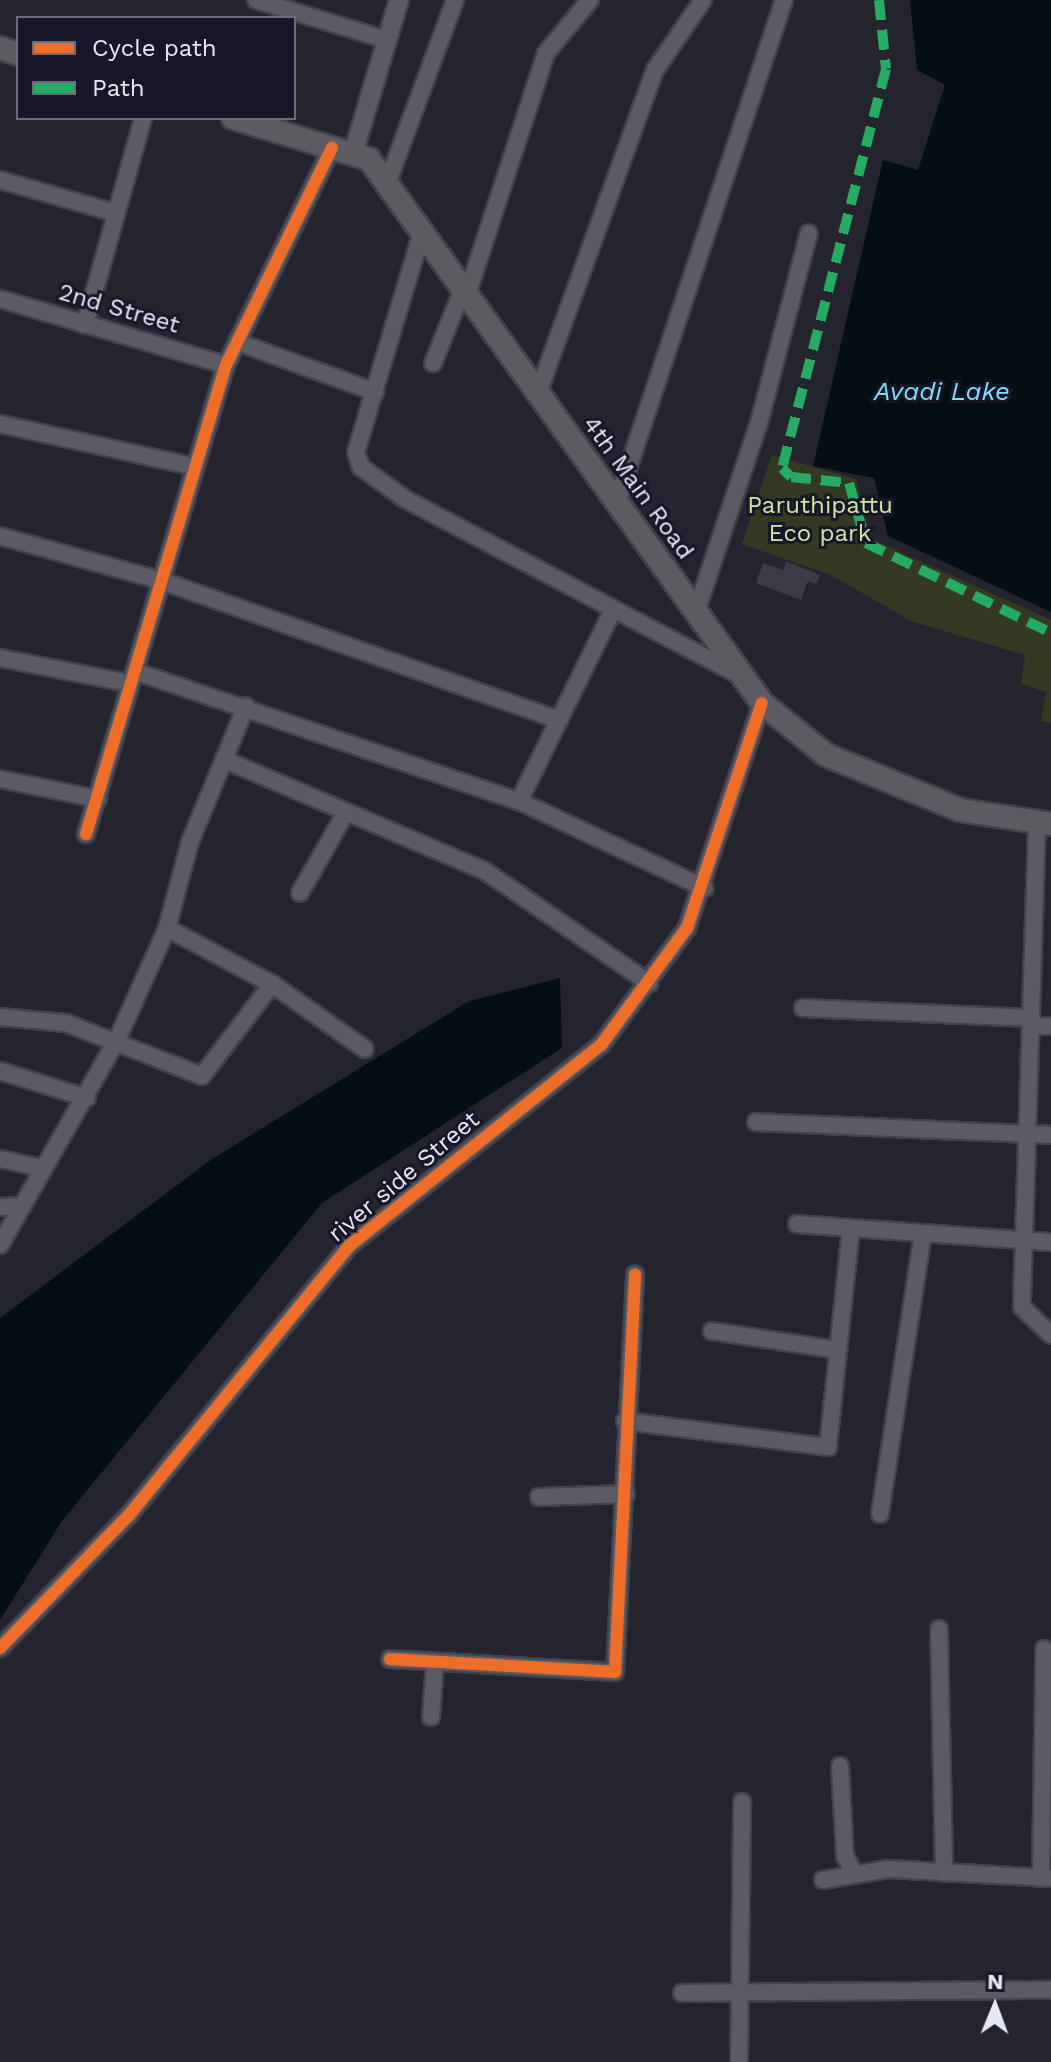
<!DOCTYPE html>
<style>
body{margin:0}
#map{position:relative;width:1051px;height:2062px;overflow:hidden;background:#24242f;font-family:"Work Sans",sans-serif}
div>[style]{position:absolute}
[style*='--x']{left:calc(var(--x)*1px);top:calc(var(--y)*1px);width:calc(var(--w)*1px);rotate:calc(var(--a)*1deg)}
.green>*{inset:0;background:#333a21}
.water>*{inset:0;background:#030f15}
.building>*{inset:0;background:#3c3b48}
.roads{filter:drop-shadow(2px 0 #41424b) drop-shadow(-2px 0 #41424b) drop-shadow(0 2px #41424b) drop-shadow(0 -2px #41424b)}
.minor>*{height:16px;margin:-8px;padding:0 8px;transform-origin:8px;border-radius:8px;background:#5b5b64}
.tertiary>*{height:18px;margin:-9px;padding:0 9px;transform-origin:9px;border-radius:9px;background:#5b5b64}
.secondary>*{height:22px;margin:-11px;padding:0 11px;transform-origin:11px;border-radius:11px;background:#5d5b62}
.quiet>*{height:10px;margin-top:-5px;transform-origin:0;background:repeating-linear-gradient(90deg,#26ab63 0 20px,transparent 0 30px)}
.cycleway>*{height:12px;margin:-6px;padding:0 6px;transform-origin:6px;border-radius:6px;background:#ee6e29}
span{translate:-50% -50%;white-space:nowrap;text-align:center;line-height:1.15;-webkit-text-stroke:6px #171729;paint-order:stroke}
.street-label{font-size:24px;color:#e7e8f5}
.park-label{font-size:24px;color:#d0e79f}
.water-label{font-size:26px;color:#80ddf8;font-style:italic}
.legend{position:absolute;left:16px;top:16px;width:280px;height:104px;box-sizing:border-box;background:#171729;border:2px solid #6a6b7b;margin:0;padding:10px 14px;list-style:none;font-size:24px;color:#e7e8f5}
.legend li{display:flex;align-items:center;gap:16px;height:40px}
.legend b{width:40px;border:2px solid #6a6b7b}
.north{position:absolute;left:955px;top:1966px;width:80px;height:80px;-webkit-text-stroke:6px #171729;paint-order:stroke;rotate:1deg;font-size:22px;font-weight:700;line-height:32px;text-align:center;color:#e7e8f5}
.north::after{content:'';display:block;margin:auto;width:28px;height:36px;background:#e7e8f5;clip-path:polygon(50% 0,100% 100%,50% 72%,0 100%)}
</style>
<div id="map">
<div class="green">
<i style="clip-path:polygon(772px 455px,856px 479px,871px 539px,1051px 620px,1051px 723px,1041px 721px,1046px 692px,1021px 684px,1025px 655px,911px 621px,831px 575px,742px 544px)"></i>
</div>
<div class="water">
<i style="clip-path:polygon(910px 0,1051px 0,1051px 612px,888px 536px,874px 478px,813px 466px,883px 160px,918px 170px,945px 85px,917px 70px)"></i>
<i style="clip-path:polygon(560px 978px,562px 1048px,322px 1203px,62px 1521px,0 1620px,0 1318px,212px 1159px,469px 1001px)"></i>
</div>
<div class="building">
<i style="clip-path:polygon(786px 561px,820px 575px,816px 584px,808px 581px,801px 600px,756px 583px,763px 563px,783px 570px)"></i>
</div>
<div class="roads">
<div class="minor">
<i style="--x:256;--y:0;--w:137;--a:17"></i>
<i style="--x:0;--y:180;--w:121;--a:15.9"></i>
<i style="--x:387;--y:184;--w:196;--a:-69.7"></i>
<i style="--x:422;--y:232;--w:230;--a:106.7"></i>
<i style="--x:356;--y:452;--w:16;--a:72"></i>
<i style="--x:361;--y:467;--w:54;--a:36"></i>
<i style="--x:405;--y:499;--w:378;--a:27.8"></i>
<i style="--x:467;--y:295;--w:255;--a:-71.9"></i>
<i style="--x:546;--y:53;--w:69;--a:-50.3"></i>
<i style="--x:0;--y:299;--w:235;--a:16.3"></i>
<i style="--x:85;--y:325;--w:215;--a:-74.3"></i>
<i style="--x:237;--y:342;--w:147;--a:19.9"></i>
<i style="--x:433;--y:363;--w:80;--a:-67.9"></i>
<i style="--x:538;--y:393;--w:344;--a:-70.1"></i>
<i style="--x:655;--y:70;--w:85;--a:-55.6"></i>
<i style="--x:0;--y:424;--w:196;--a:12.4"></i>
<i style="--x:617;--y:502;--w:529;--a:-71.6"></i>
<i style="--x:0;--y:536;--w:168;--a:15.5"></i>
<i style="--x:162;--y:581;--w:421;--a:19.3"></i>
<i style="--x:696;--y:612;--w:199;--a:-71.6"></i>
<i style="--x:759;--y:423;--w:196;--a:-75.3"></i>
<i style="--x:0;--y:658;--w:131;--a:11"></i>
<i style="--x:137;--y:672;--w:403;--a:18.7"></i>
<i style="--x:519;--y:801;--w:205;--a:25.1"></i>
<i style="--x:225;--y:760;--w:283;--a:23.1"></i>
<i style="--x:485;--y:871;--w:199;--a:34.3"></i>
<i style="--x:0;--y:779;--w:100;--a:11.5"></i>
<i style="--x:519;--y:801;--w:213;--a:-63.8"></i>
<i style="--x:1037;--y:823;--w:484;--a:91.8"></i>
<i style="--x:1022;--y:1307;--w:40;--a:44"></i>
<i style="--x:86;--y:834;--w:489;--a:-73.4"></i>
<i style="--x:226;--y:365;--w:242;--a:-64"></i>
<i style="--x:300;--y:893;--w:93;--a:-60.4"></i>
<i style="--x:167;--y:928;--w:119;--a:28.1"></i>
<i style="--x:272;--y:984;--w:113;--a:35"></i>
<i style="--x:803;--y:1008;--w:229;--a:2.5"></i>
<i style="--x:0;--y:1017;--w:66;--a:5.2"></i>
<i style="--x:66;--y:1023;--w:146;--a:21.3"></i>
<i style="--x:202;--y:1076;--w:116;--a:-52.7"></i>
<i style="--x:1032;--y:1026;--w:19;--a:0"></i>
<i style="--x:0;--y:1071;--w:91;--a:17.2"></i>
<i style="--x:756;--y:1122;--w:295;--a:2.5"></i>
<i style="--x:0;--y:1159;--w:43;--a:12.1"></i>
<i style="--x:0;--y:1207;--w:23;--a:-2"></i>
<i style="--x:797;--y:1224;--w:255;--a:4.1"></i>
<i style="--x:0;--y:1245;--w:236;--a:-60.3"></i>
<i style="--x:117;--y:1040;--w:123;--a:-65.9"></i>
<i style="--x:167;--y:928;--w:89;--a:-75"></i>
<i style="--x:190;--y:842;--w:147;--a:-67.6"></i>
<i style="--x:712;--y:1331;--w:127;--a:8.6"></i>
<i style="--x:625;--y:1421;--w:205;--a:7.3"></i>
<i style="--x:828;--y:1447;--w:220;--a:-84"></i>
<i style="--x:539;--y:1497;--w:87;--a:-2"></i>
<i style="--x:880;--y:1514;--w:283;--a:-81.3"></i>
<i style="--x:939;--y:1629;--w:244;--a:88.8"></i>
<i style="--x:0;--y:1648;--w:185;--a:-45.9"></i>
<i style="--x:129;--y:1515;--w:348;--a:-50.7"></i>
<i style="--x:349;--y:1246;--w:322;--a:-38.6"></i>
<i style="--x:601;--y:1045;--w:145;--a:-53.7"></i>
<i style="--x:687;--y:928;--w:237;--a:-71.6"></i>
<i style="--x:390;--y:1659;--w:225;--a:3.3"></i>
<i style="--x:615;--y:1672;--w:398;--a:-87.1"></i>
<i style="--x:431;--y:1717;--w:55;--a:-85.8"></i>
<i style="--x:840;--y:1766;--w:90;--a:86.8"></i>
<i style="--x:845;--y:1856;--w:21;--a:62"></i>
<i style="--x:1041;--y:1878;--w:229;--a:-89.2"></i>
<i style="--x:823;--y:1880;--w:66;--a:-9.6"></i>
<i style="--x:888;--y:1869;--w:163;--a:3.2"></i>
<i style="--x:682;--y:1993;--w:369;--a:-0.5"></i>
<i style="--x:739;--y:2062;--w:260;--a:-89.3"></i>
</div>
<div class="tertiary">
<i style="--x:353;--y:154;--w:161;--a:-73.4"></i>
</div>
<div class="secondary">
<i style="--x:0;--y:48;--w:19;--a:18"></i>
<i style="--x:233;--y:118;--w:142;--a:16.8"></i>
<i style="--x:369;--y:159;--w:671;--a:54.15"></i>
<i style="--x:762;--y:703;--w:82;--a:39.1"></i>
<i style="--x:826;--y:755;--w:145;--a:22.3"></i>
<i style="--x:960;--y:810;--w:92;--a:8.7"></i>
</div>
</div>
<div class="quiet">
<i style="--x:879;--y:0;--w:69;--a:84.2"></i>
<i style="--x:886;--y:69;--w:412;--a:104.6"></i>
<i style="--x:782;--y:468;--w:13;--a:45"></i>
<i style="--x:791;--y:477;--w:58;--a:5.9"></i>
<i style="--x:849;--y:483;--w:62;--a:74.2"></i>
<i style="--x:866;--y:543;--w:206;--a:25.9"></i>
</div>
<div class="cycleway">
<i style="--x:86;--y:834;--w:489;--a:-73.4"></i>
<i style="--x:226;--y:365;--w:242;--a:-64"></i>
<i style="--x:0;--y:1648;--w:185;--a:-45.9"></i>
<i style="--x:129;--y:1515;--w:348;--a:-50.7"></i>
<i style="--x:349;--y:1246;--w:322;--a:-38.6"></i>
<i style="--x:601;--y:1045;--w:145;--a:-53.7"></i>
<i style="--x:687;--y:928;--w:237;--a:-71.6"></i>
<i style="--x:390;--y:1659;--w:225;--a:3.3"></i>
<i style="--x:615;--y:1672;--w:398;--a:-87.1"></i>
</div>
<div class="street-label">
<span style="left:119px;top:309px;rotate:16deg">2nd Street</span>
<span style="left:638px;top:488px;rotate:54deg">4th Main Road</span>
<span style="left:404px;top:1177px;rotate:-40deg">river side Street</span>
</div>
<div class="park-label">
<span style="left:820px;top:520px">Paruthipattu<br>Eco park</span>
</div>
<div class="water-label">
<span style="left:942px;top:392px">Avadi Lake</span>
</div>
<ul class="legend">
<li><b style="height:10px;background:#ee6e29"></b>Cycle path</li>
<li><b style="height:10px;background:#26ab63"></b>Path</li>
</ul>
<div class="north">N</div>
</div>
